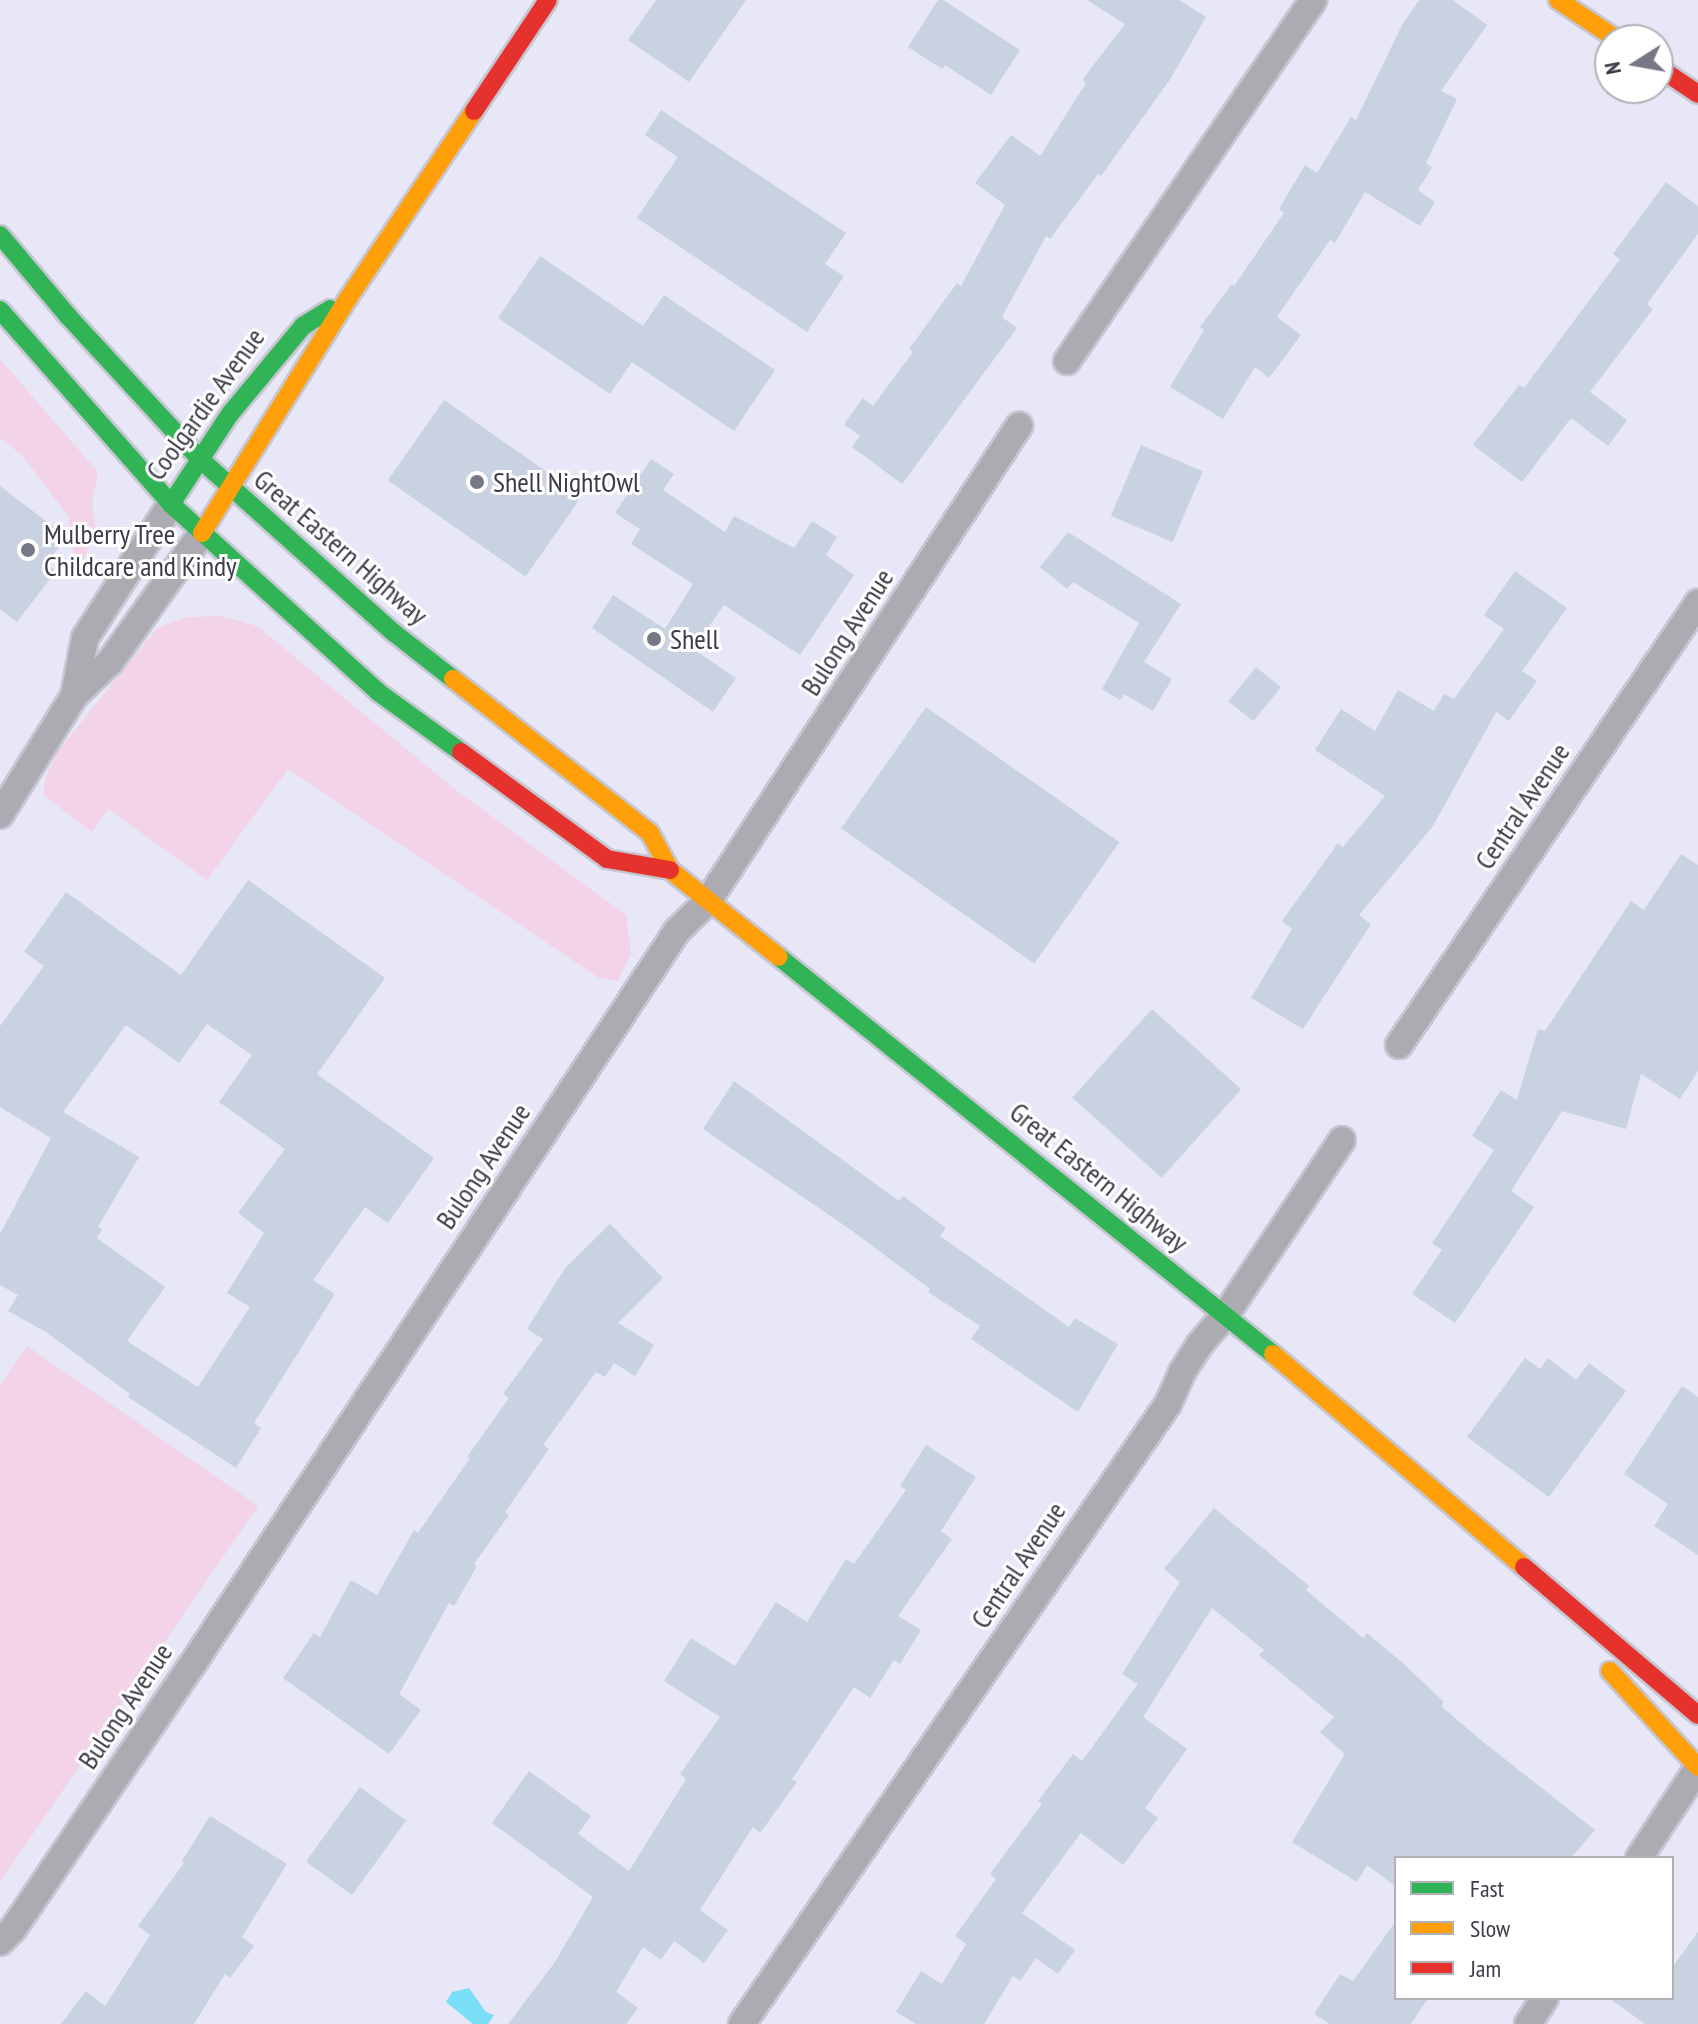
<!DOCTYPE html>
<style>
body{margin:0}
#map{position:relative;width:1698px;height:2024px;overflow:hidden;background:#e7e7f7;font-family:"PT Sans Narrow",sans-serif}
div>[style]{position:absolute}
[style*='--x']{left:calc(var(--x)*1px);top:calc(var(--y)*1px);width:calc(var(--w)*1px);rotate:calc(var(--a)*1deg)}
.green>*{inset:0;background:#f3d3e7}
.water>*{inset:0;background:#7adef7}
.building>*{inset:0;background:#c9d2e0;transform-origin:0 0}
.roads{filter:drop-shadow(2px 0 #c6c6d2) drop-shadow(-2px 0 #c6c6d2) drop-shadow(0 2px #c6c6d2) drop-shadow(0 -2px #c6c6d2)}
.street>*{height:26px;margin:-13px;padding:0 13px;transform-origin:13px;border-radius:13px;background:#adabb2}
.fast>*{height:18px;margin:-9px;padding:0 9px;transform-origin:9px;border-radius:9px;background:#30b455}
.slow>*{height:18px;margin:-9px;padding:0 9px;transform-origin:9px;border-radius:9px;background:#ff9f0a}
.jam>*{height:18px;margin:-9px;padding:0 9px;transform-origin:9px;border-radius:9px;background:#e5322d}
.dots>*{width:22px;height:22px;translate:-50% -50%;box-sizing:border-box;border:4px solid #fff;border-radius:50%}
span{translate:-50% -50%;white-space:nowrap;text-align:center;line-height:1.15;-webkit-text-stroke:6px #fff;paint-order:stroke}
.street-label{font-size:28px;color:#3b3c47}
.poi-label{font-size:28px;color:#3b3c47}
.left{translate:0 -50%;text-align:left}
.legend{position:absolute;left:1394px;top:1856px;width:280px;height:144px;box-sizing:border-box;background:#fff;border:2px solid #b1b1b5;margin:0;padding:10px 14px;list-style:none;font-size:24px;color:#3b3c47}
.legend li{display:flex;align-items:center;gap:16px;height:40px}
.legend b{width:40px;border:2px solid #b1b1b5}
.north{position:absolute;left:1594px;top:24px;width:80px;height:80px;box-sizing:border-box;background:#fff;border:2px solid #b1b1b5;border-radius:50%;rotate:259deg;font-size:22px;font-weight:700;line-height:32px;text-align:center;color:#3b3c47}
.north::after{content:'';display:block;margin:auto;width:28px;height:36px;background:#777885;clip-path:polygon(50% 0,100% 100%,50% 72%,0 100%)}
</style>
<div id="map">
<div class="green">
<i style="clip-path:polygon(0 359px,98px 472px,92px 502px,96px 531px,77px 574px,68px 516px,22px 455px,0 438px)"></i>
<i style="clip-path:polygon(221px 616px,257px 626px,456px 790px,626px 915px,631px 953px,618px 981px,599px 978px,288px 769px,207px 880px,108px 809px,92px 832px,43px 795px,46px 776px,58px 751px,158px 627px,189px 617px)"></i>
<i style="clip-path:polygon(27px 1346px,258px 1506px,0 1882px,0 1385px)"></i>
</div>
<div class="water">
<i style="clip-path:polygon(469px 1988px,486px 2012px,494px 2015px,488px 2024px,473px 2024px,446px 2002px,452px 1992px)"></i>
</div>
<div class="building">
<i style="clip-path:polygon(656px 0,746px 0,689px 82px,628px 40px)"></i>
<i style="clip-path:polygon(938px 0,943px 0,1020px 50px,991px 95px,945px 65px,942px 69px,908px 47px)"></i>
<i style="clip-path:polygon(1087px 0,1179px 0,1206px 17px,1171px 78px,1101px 176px,1098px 174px,1050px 239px,1046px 236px,1002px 317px,1017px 328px,902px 484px,852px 447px,860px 436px,844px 424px,863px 398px,873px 406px,913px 352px,909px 349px,957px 283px,961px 286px,1005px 205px,975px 183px,1011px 135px,1040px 156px,1086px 83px,1082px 80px,1125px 24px)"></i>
<i style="clip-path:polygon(1419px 0,1453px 0,1487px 25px,1441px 91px,1457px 99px,1426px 163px,1432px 167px,1418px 190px,1435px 202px,1420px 226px,1365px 192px,1335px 243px,1330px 240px,1277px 317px,1301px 335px,1269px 378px,1255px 367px,1223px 419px,1170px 387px,1204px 330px,1200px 327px,1232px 284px,1234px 286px,1284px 213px,1279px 209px,1305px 165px,1317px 173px,1351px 117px,1356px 120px,1402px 25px)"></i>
<i style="clip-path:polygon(661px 110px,846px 233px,825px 264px,844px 276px,807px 332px,637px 218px,678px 157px,645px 135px)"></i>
<i style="clip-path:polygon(1666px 182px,1698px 206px,1698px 234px,1647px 304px,1653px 309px,1590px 392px,1627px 420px,1608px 446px,1571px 418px,1522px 482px,1473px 445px,1519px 385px,1524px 388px,1620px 259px,1613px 254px)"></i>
<i style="clip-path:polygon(540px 256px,643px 326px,664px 295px,775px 370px,734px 431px,632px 362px,610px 394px,498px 318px)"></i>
<i style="left:444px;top:400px;width:168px;height:98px;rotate:35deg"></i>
<i style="left:1141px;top:445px;width:67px;height:77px;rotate:23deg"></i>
<i style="clip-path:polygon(651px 459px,674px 474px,663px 490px,725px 532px,734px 516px,794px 548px,812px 521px,837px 537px,826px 555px,854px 575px,800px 655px,724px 605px,693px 649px,736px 678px,713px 712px,592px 628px,613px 595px,665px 629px,693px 584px,631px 544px,640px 529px,615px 513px)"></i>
<i style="clip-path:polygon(0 486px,67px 537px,46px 564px,56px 571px,17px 622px,0 609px)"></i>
<i style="clip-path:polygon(1068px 532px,1181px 604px,1144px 662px,1172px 679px,1153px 711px,1124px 694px,1120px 700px,1102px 689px,1139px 623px,1073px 582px,1067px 589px,1040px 567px)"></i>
<i style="clip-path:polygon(1515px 571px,1567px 608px,1522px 671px,1537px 681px,1509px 721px,1496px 712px,1433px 826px,1359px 915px,1371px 924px,1303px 1029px,1251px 998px,1292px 929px,1282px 921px,1338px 843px,1343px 847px,1385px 796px,1315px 750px,1341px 709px,1375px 731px,1398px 690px,1434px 711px,1444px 694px,1454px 699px,1504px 629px,1484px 615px)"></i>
<i style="left:1256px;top:667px;width:32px;height:44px;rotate:39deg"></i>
<i style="left:926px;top:707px;width:236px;height:148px;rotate:35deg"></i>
<i style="clip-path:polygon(1681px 854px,1698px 865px,1698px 1071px,1680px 1099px,1641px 1074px,1626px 1129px,1562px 1111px,1511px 1191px,1534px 1207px,1455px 1323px,1412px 1294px,1442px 1250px,1432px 1243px,1494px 1150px,1472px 1136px,1501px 1090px,1517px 1100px,1538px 1029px,1545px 1031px,1631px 901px,1644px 910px)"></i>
<i style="clip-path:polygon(evenodd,248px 880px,385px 978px,317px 1074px,434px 1158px,388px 1223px,365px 1207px,313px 1280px,335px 1294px,254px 1423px,261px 1428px,236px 1468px,128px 1397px,130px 1394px,46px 1332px,8px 1311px,18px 1295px,0 1285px,0 1234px,51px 1138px,0 1107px,0 1026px,44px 966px,24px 952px,66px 892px,181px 975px,248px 880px,207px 1024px,252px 1055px,219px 1102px,285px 1149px,238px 1213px,264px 1233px,227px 1293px,250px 1307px,198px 1387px,127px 1341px,165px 1287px,97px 1238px,102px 1229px,98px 1227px,139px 1157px,63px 1112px,126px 1025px,179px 1063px,207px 1024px)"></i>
<i style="left:1152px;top:1009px;width:120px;height:119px;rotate:42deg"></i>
<i style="clip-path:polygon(734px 1081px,899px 1201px,903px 1196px,946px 1228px,940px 1236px,1069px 1327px,1075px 1318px,1118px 1344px,1078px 1412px,971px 1339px,980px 1326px,928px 1292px,930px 1289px,851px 1230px,703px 1129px)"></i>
<i style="clip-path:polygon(610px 1224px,663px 1278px,618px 1323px,654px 1345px,635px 1376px,614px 1363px,605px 1377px,596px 1372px,543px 1445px,549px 1449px,505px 1512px,509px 1515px,474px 1564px,477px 1566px,454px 1606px,449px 1603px,399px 1694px,421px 1710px,389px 1754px,283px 1678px,314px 1633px,320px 1637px,351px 1580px,377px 1595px,414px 1530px,418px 1533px,470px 1458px,467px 1457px,509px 1398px,503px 1394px,543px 1339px,527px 1329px,565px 1268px)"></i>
<i style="clip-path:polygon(1525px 1358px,1540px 1369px,1548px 1358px,1576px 1380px,1589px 1363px,1626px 1391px,1549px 1497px,1467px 1437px)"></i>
<i style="clip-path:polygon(1682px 1386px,1698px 1397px,1698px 1555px,1654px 1526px,1668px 1504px,1624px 1474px)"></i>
<i style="clip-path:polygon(926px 1445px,976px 1477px,941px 1531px,952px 1539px,898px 1616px,921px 1630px,900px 1664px,894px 1660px,870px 1698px,854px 1687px,792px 1779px,797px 1782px,760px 1833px,753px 1827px,700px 1910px,728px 1930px,704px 1963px,674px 1941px,661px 1960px,643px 1947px,616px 1992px,638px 2008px,626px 2024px,508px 2024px,555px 1962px,593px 1897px,492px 1823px,529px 1771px,591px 1816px,578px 1834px,629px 1871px,686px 1779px,680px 1774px,720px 1717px,664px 1681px,691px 1638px,735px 1666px,776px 1602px,807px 1622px,846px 1559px,854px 1564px,906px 1490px,900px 1486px)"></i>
<i style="clip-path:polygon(1214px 1508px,1309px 1586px,1306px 1590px,1363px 1638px,1367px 1633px,1406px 1666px,1444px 1702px,1441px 1706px,1482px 1741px,1595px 1830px,1571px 1858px,1396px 1858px,1396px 1887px,1367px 1865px,1357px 1882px,1292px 1842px,1345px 1754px,1320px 1732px,1334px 1717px,1259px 1655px,1264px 1650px,1212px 1608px,1143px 1717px,1187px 1749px,1145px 1808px,1158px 1818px,1123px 1865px,1081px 1833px,1022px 1913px,1075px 1950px,1058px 1974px,1036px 1958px,1020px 1981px,1013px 1976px,984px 2024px,916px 2024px,896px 2012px,921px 1971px,942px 1984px,966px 1944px,955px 1936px,996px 1879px,990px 1874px,1042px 1804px,1038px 1801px,1073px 1754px,1082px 1761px,1138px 1684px,1122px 1674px,1180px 1582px,1164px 1569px)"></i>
<i style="left:360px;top:1787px;width:57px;height:92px;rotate:36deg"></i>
<i style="clip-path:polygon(210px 1816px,287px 1864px,242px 1937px,254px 1946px,230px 1978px,225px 1974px,194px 2024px,61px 2024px,86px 1991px,105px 2006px,150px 1935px,138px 1926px,184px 1863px,182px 1861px)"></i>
<i style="clip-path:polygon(1396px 1921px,1396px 1998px,1428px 1998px,1411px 2024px,1330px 2024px,1314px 2014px,1340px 1974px,1353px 1981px)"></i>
<i style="clip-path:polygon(1698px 1932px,1698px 2024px,1645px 2024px,1609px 1998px,1672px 1998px,1672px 1968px)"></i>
</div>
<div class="roads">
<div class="street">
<i style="--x:1067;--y:361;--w:437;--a:-55.7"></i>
<i style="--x:74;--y:696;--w:59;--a:-79.3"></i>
<i style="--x:85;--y:638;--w:159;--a:-57.3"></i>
<i style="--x:0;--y:815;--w:140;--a:-58.1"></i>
<i style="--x:74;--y:696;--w:50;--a:-43.4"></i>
<i style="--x:110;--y:662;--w:158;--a:-54.5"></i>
<i style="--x:1399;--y:1045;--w:534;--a:-55.92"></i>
<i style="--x:1639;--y:1858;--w:108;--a:-56.8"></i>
<i style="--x:0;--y:1942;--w:18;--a:-45"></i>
<i style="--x:13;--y:1929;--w:319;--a:-55.9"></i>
<i style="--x:192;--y:1665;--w:880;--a:-56.54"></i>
<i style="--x:677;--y:931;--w:43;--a:-44.1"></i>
<i style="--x:708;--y:901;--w:568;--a:-56.79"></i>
<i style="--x:742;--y:2024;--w:752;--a:-55.51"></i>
<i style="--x:1168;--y:1404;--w:35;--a:-66"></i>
<i style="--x:1182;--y:1372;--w:33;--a:-57"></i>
<i style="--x:1200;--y:1344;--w:40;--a:-49"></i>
<i style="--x:1226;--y:1314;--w:209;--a:-56.3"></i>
<i style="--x:1528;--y:2024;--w:31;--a:-57"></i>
</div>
<div class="fast">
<i style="--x:0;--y:235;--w:106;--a:50"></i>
<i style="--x:68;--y:316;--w:196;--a:47.3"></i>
<i style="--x:201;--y:460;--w:258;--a:41.9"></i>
<i style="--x:393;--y:632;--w:76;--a:38.1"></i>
<i style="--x:0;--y:310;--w:259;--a:48.6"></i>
<i style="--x:171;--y:504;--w:280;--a:42.2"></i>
<i style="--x:378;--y:692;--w:102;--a:35.9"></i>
<i style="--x:171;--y:504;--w:108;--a:-56.8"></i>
<i style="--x:230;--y:414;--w:114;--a:-50.3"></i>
<i style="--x:303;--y:326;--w:32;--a:-32"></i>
<i style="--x:779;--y:957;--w:634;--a:38.79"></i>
</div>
<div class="slow">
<i style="--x:1558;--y:0;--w:72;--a:33.7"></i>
<i style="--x:202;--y:533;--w:278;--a:-58.1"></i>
<i style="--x:349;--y:297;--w:224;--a:-56.1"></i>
<i style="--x:453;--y:679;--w:250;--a:38"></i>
<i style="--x:650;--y:833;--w:42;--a:61.6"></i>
<i style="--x:670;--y:870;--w:139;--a:38.6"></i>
<i style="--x:1273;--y:1354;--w:329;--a:40.3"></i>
<i style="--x:1610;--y:1671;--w:130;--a:47.5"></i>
</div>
<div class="jam">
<i style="--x:1658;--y:67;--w:48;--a:34"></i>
<i style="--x:474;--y:111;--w:133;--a:-56.3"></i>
<i style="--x:461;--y:752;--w:181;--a:36.2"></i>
<i style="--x:607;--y:859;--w:64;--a:9.9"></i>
<i style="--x:1524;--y:1567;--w:228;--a:40.4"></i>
</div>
</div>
<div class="dots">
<i style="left:477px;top:482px;background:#777885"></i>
<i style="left:28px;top:550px;background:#777885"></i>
<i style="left:654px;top:639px;background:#777885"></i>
</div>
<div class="street-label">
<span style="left:205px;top:404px;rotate:-54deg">Coolgardie Avenue</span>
<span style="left:341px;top:547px;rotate:41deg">Great Eastern Highway</span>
<span style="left:847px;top:632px;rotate:-57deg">Bulong Avenue</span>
<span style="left:1522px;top:806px;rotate:-56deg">Central Avenue</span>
<span style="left:483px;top:1166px;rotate:-56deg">Bulong Avenue</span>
<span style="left:1099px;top:1177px;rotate:39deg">Great Eastern Highway</span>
<span style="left:1018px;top:1565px;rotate:-56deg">Central Avenue</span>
<span style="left:125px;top:1706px;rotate:-56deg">Bulong Avenue</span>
</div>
<div class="poi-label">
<span class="left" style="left:493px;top:482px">Shell NightOwl</span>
<span class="left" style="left:44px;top:550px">Mulberry Tree<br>Childcare and Kindy</span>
<span class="left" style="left:670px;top:639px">Shell</span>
</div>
<ul class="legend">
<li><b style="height:10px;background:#30b455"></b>Fast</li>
<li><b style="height:10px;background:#ff9f0a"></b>Slow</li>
<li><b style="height:10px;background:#e5322d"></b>Jam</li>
</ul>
<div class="north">N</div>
</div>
